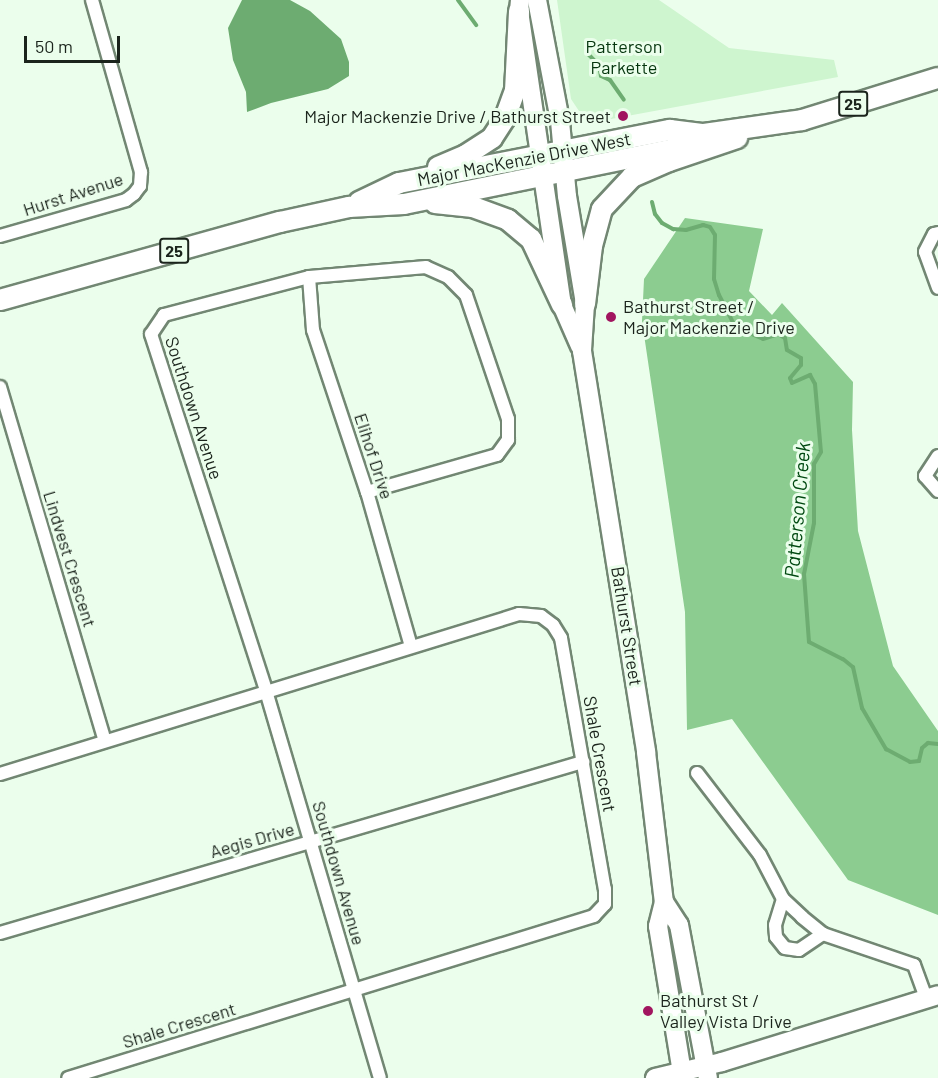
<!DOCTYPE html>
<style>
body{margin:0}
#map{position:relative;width:938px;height:1078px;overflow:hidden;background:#ebfeec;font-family:Barlow,sans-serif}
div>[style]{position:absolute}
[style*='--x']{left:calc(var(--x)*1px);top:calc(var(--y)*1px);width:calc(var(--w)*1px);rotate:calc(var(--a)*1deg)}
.green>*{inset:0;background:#cef5cf}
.forest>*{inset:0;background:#8ccc90}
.water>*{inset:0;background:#6dac71}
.stream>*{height:4px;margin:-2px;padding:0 2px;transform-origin:2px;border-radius:2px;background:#6dac71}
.roads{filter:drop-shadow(2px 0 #728773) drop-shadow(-2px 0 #728773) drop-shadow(0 2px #728773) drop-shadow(0 -2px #728773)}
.street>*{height:12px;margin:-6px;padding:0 6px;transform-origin:6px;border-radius:6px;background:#fff}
.secondary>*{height:18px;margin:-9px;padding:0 9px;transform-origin:9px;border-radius:9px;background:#fff}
.primary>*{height:20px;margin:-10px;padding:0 10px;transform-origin:10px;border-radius:10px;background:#fff}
.dots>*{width:16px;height:16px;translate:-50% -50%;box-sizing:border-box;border:3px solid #ebfeec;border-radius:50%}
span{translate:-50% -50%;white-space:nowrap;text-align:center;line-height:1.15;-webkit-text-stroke:6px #ebfeec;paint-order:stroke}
.shield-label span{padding:2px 4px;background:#ebfeec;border:2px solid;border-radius:4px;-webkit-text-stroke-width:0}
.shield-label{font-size:16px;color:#1b241c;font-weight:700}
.park-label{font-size:18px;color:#05350e}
.poi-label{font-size:18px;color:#1b241c}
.right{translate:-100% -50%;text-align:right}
.left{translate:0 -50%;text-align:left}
.street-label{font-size:18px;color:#1b241c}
.water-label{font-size:20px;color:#004911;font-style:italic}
.scale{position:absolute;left:24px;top:36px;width:96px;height:27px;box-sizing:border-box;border:3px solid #1b241c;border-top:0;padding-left:8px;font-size:18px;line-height:21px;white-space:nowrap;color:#1b241c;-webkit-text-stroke:4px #ebfeec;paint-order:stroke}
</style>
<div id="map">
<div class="green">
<i style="clip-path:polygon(557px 0,659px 0,729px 48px,834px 60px,838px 77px,600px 121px,581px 114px,571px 99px)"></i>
</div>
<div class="forest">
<i style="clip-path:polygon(685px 218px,763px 229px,749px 291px,772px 315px,782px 303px,853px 382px,852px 430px,858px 531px,893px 666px,938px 731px,938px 915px,848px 880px,732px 719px,687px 730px,685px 612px,642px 321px,644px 279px)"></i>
</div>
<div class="water">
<i style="clip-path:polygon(242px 0,290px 0,310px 11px,341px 39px,349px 62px,349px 76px,328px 89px,271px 103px,247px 112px,246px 92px,233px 60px,228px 28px)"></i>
</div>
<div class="stream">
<i style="--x:458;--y:0;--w:31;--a:54"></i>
<i style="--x:588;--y:54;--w:16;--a:45"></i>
<i style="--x:599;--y:65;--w:11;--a:80"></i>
<i style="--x:601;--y:76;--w:10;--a:24"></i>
<i style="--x:610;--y:80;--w:24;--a:55"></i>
<i style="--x:652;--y:202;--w:12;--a:76"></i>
<i style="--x:655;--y:214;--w:11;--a:52"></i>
<i style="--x:662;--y:223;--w:13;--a:29"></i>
<i style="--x:673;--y:229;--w:13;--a:4"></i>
<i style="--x:686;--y:230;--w:18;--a:-16"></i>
<i style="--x:703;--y:225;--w:7;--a:16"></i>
<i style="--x:710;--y:227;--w:9;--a:58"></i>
<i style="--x:715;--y:235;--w:44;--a:91.3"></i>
<i style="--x:714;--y:279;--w:17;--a:73"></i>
<i style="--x:719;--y:295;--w:36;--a:63"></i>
<i style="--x:735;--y:327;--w:30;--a:23"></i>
<i style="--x:763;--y:339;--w:16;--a:-18"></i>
<i style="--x:778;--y:334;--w:8;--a:30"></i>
<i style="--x:785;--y:338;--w:12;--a:81"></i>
<i style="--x:787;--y:350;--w:16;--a:30"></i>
<i style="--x:801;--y:358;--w:7;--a:90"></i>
<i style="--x:801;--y:365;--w:17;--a:130"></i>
<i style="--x:790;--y:378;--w:5;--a:68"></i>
<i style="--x:792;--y:383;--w:20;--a:-24"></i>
<i style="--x:810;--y:375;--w:10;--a:61"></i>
<i style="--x:815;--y:384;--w:68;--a:85"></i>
<i style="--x:821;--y:452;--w:14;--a:120"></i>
<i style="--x:814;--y:464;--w:59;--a:90"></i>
<i style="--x:814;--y:523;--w:52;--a:101.1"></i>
<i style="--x:804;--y:574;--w:68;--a:85.8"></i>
<i style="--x:809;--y:642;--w:38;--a:27"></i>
<i style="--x:843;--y:659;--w:13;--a:39"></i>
<i style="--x:853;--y:667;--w:42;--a:77.6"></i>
<i style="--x:862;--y:708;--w:48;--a:59.7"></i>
<i style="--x:886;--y:749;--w:27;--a:28"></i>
<i style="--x:910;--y:762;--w:9;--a:-6"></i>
<i style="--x:919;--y:761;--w:13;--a:-77"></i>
<i style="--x:922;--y:748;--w:8;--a:-40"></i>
<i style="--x:928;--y:743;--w:10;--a:6"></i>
</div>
<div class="roads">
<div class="street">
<i style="--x:938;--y:233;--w:4;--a:166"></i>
<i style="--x:934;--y:234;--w:20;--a:117"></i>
<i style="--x:925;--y:252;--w:38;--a:70"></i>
<i style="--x:0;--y:236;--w:131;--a:-15.9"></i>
<i style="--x:126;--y:200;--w:10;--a:-37"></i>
<i style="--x:134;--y:194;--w:10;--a:-53"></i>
<i style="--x:140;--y:186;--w:14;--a:-86"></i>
<i style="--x:141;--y:172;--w:179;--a:-105.9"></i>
<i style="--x:309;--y:277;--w:53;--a:85.7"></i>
<i style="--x:313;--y:330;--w:171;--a:71.6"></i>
<i style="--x:367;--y:492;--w:160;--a:74.1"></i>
<i style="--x:0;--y:387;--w:369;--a:73.5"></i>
<i style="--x:938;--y:456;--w:24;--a:123"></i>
<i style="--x:925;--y:476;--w:20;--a:49"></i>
<i style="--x:367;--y:492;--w:135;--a:-15.9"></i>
<i style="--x:497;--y:455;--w:19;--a:-54"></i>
<i style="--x:508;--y:440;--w:21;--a:-90"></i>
<i style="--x:508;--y:419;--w:131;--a:-108.7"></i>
<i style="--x:466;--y:295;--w:25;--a:-135"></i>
<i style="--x:448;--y:277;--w:24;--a:-156"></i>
<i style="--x:426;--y:267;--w:117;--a:175.1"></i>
<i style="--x:309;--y:277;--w:150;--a:165.3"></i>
<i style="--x:164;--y:315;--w:23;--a:124"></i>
<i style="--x:151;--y:334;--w:375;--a:72.1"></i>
<i style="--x:266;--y:691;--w:403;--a:73.6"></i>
<i style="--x:697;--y:773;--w:103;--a:52.5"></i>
<i style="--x:760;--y:855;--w:50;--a:62.4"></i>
<i style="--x:783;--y:899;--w:26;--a:43"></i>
<i style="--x:802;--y:917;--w:27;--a:39"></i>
<i style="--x:823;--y:934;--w:96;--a:18.8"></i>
<i style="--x:914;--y:965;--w:35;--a:70"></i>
<i style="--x:0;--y:774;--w:543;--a:-17.13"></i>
<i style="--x:519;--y:614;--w:22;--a:5"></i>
<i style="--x:541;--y:616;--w:15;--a:37"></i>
<i style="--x:553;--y:625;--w:15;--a:58"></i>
<i style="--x:561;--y:638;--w:255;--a:80.1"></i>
<i style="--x:605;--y:889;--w:15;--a:90"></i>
<i style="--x:605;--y:904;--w:16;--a:133"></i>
<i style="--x:594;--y:916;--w:550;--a:162.88"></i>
<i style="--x:783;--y:899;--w:27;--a:107"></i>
<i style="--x:775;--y:925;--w:12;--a:85"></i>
<i style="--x:776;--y:937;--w:14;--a:51"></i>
<i style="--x:785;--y:948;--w:14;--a:8"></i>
<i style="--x:799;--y:950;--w:29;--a:-34"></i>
<i style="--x:0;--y:933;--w:608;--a:-16.35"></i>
</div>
<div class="secondary">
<i style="--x:520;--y:0;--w:11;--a:95"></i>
<i style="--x:519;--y:11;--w:297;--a:81.7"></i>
<i style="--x:562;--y:305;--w:45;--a:66.3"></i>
<i style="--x:537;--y:0;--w:123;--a:79.2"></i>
<i style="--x:560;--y:121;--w:75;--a:84.7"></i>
<i style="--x:567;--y:196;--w:109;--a:80.5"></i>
<i style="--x:585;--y:304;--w:47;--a:93.7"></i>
<i style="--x:582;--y:351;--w:406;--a:80.9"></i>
<i style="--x:646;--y:752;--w:151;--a:83.2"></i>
<i style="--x:664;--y:902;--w:25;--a:104"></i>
<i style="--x:658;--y:926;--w:154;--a:80.7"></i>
<i style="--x:664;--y:902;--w:27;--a:57"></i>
<i style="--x:679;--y:925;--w:156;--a:79.3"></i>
<i style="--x:655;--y:1078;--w:69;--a:-13.4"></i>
<i style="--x:722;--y:1062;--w:226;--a:-17.2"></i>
</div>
<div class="primary">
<i style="--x:438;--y:167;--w:30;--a:-23"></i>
<i style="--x:466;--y:155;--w:31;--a:-33"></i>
<i style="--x:492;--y:138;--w:24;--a:-57"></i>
<i style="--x:505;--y:118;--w:29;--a:-70"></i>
<i style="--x:515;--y:91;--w:80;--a:-87.1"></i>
<i style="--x:359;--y:202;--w:44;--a:-25.4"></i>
<i style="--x:399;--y:183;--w:276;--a:-11.1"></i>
<i style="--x:670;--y:130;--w:34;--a:7"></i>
<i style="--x:704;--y:134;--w:99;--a:-8.1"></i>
<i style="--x:802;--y:120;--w:142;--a:-17.2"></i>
<i style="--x:435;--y:203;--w:38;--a:6"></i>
<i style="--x:473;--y:207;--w:37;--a:20"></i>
<i style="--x:508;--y:220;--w:30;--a:40"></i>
<i style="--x:531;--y:239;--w:73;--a:64.8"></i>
<i style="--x:0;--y:300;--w:291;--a:-15.6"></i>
<i style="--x:280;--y:222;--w:71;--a:-12.3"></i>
<i style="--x:349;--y:207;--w:55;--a:-3.1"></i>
<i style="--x:404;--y:204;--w:277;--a:-11.5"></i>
<i style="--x:675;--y:149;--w:33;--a:-27"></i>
<i style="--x:585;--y:304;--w:58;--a:-83.1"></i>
<i style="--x:592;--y:246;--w:38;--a:-75"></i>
<i style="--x:602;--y:209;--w:44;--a:-46.8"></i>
<i style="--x:632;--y:177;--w:40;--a:-23.4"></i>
<i style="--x:669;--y:161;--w:72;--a:-18.7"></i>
</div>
</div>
<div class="dots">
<i style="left:623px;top:116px;background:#a1155f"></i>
<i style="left:611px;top:317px;background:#a1155f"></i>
<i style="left:648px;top:1011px;background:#a1155f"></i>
</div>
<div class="shield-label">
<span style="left:853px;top:104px">25</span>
<span style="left:174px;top:251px">25</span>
</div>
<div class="park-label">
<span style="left:624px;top:57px">Patterson<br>Parkette</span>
</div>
<div class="poi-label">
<span class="right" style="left:611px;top:116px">Major Mackenzie Drive / Bathurst Street</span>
<span class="left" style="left:623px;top:317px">Bathurst Street /<br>Major Mackenzie Drive</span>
<span class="left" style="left:660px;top:1011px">Bathurst St /<br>Valley Vista Drive</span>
</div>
<div class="street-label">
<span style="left:524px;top:159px;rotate:-11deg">Major MacKenzie Drive West</span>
<span style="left:73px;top:194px;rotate:-18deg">Hurst Avenue</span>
<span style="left:194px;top:408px;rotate:72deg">Southdown Avenue</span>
<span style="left:374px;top:456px;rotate:72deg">Elihof Drive</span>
<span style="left:70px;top:559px;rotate:73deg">Lindvest Crescent</span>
<span style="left:627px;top:626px;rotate:81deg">Bathurst Street</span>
<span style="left:600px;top:754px;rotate:80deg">Shale Crescent</span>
<span style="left:252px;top:840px;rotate:-16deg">Aegis Drive</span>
<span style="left:339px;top:873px;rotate:74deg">Southdown Avenue</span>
<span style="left:179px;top:1025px;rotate:-17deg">Shale Crescent</span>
</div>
<div class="water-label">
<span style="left:797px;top:510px;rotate:-85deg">Patterson Creek</span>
</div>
<div class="scale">50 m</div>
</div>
